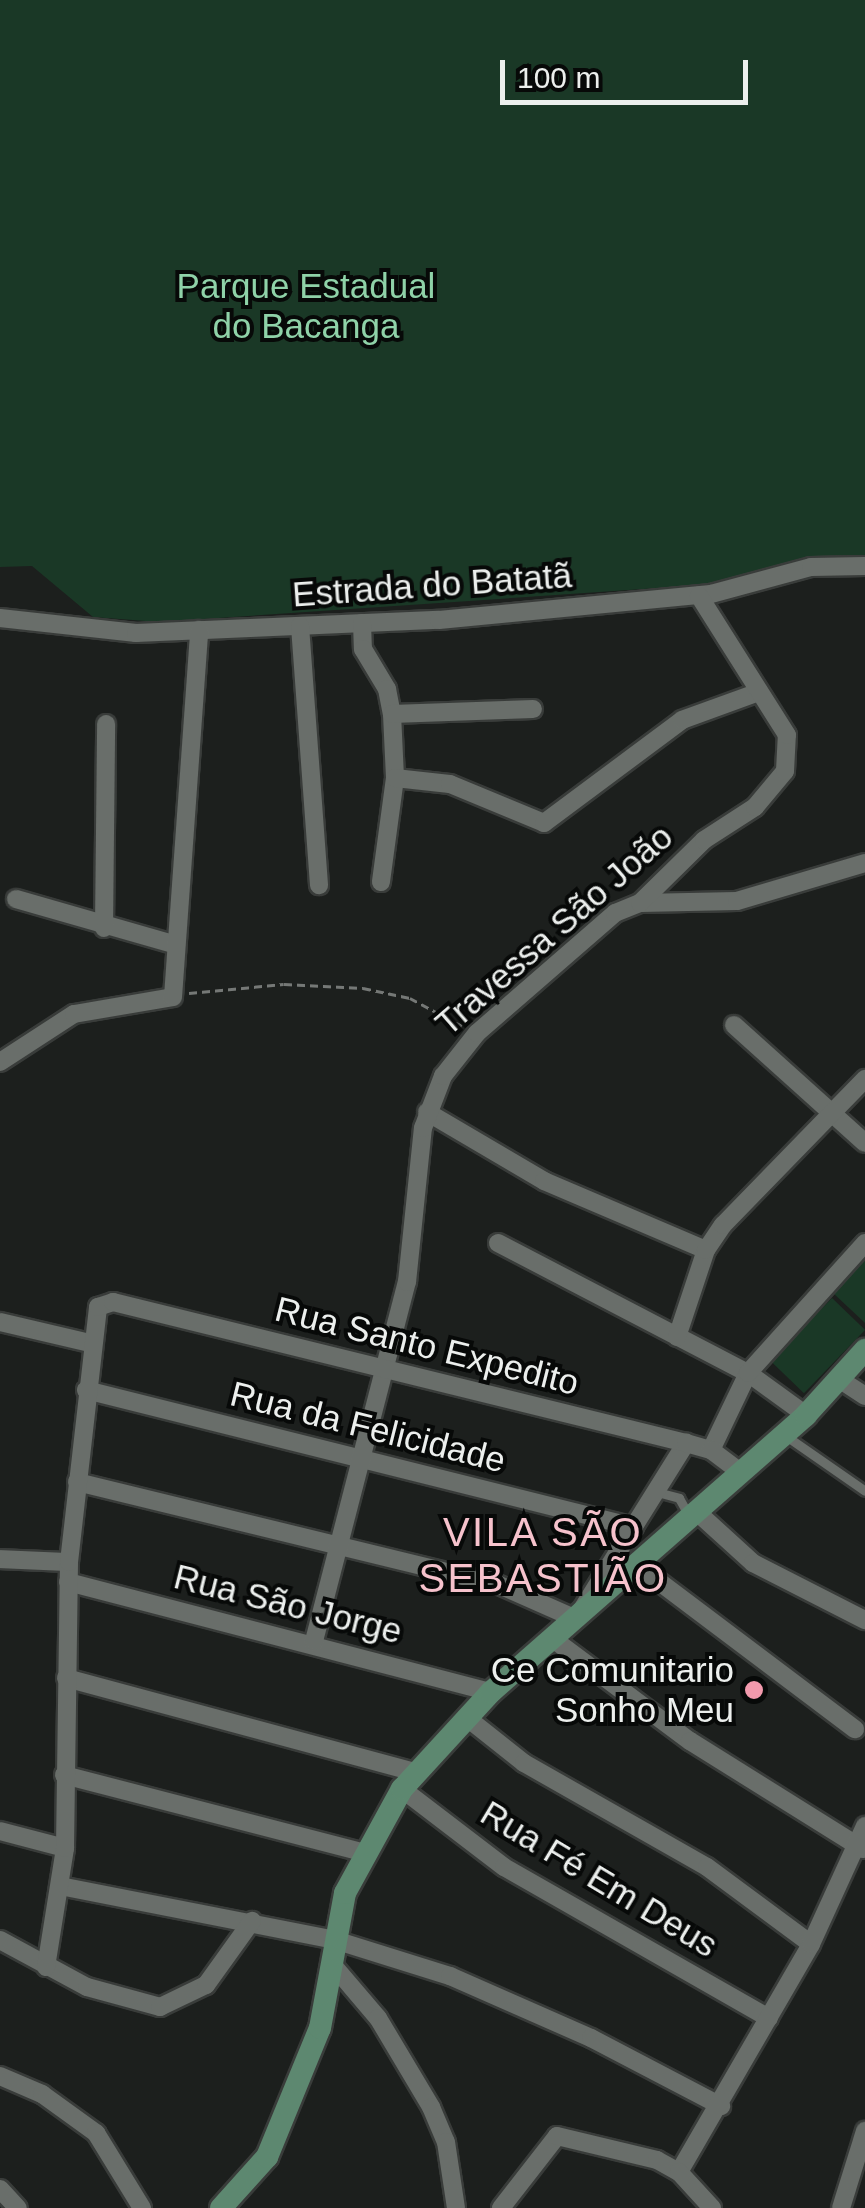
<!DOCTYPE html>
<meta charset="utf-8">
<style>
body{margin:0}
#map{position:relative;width:865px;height:2208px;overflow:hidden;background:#1c1f1d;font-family:Arial,sans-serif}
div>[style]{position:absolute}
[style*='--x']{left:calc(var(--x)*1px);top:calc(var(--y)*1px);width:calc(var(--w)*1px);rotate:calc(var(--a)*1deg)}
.green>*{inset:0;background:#1a3826;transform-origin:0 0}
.path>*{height:2.5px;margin-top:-1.25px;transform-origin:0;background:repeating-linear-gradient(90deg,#757876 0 8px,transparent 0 13px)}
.roads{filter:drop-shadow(2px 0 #393c3a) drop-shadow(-2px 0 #393c3a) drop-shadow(0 2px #393c3a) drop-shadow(0 -2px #393c3a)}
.service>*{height:9px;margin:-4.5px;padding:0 4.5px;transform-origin:4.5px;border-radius:4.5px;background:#696e6a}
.minor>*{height:18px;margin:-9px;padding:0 9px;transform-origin:9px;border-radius:9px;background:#696e6a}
.secondary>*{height:22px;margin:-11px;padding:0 11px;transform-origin:11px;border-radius:11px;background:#5d8870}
.dots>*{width:28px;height:28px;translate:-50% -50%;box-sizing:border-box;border:5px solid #070908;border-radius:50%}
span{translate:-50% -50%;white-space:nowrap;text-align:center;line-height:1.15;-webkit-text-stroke:8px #070908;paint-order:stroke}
.park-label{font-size:35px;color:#8fd2a8}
.street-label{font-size:35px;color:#ecefed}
.poi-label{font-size:35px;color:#ecefed}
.right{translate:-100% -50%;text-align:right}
.quarter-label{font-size:40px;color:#f6c2cc;letter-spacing:2.5px}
.scale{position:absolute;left:500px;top:60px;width:248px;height:45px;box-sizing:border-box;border:5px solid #ecefed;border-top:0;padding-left:12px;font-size:30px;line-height:35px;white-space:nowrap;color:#ecefed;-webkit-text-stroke:8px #070908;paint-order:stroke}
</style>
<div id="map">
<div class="green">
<i style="clip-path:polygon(0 0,865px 0,865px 574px,159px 622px,93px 617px,32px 566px,0 567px)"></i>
<i style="clip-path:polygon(865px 1257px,865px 1323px,832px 1292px)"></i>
<i style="left:832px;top:1298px;width:46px;height:88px;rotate:44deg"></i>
</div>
<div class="path">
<i style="--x:189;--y:993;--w:95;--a:-5.4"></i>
<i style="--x:284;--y:984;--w:79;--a:2.9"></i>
<i style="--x:363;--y:988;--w:48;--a:12"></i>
<i style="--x:410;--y:998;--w:59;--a:28.3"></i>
</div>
<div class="roads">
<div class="service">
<i style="--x:786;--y:1436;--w:96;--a:34.8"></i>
<i style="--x:657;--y:1492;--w:23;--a:15"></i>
<i style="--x:679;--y:1498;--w:21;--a:61"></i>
</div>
<div class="minor">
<i style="--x:0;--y:618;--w:137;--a:6.3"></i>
<i style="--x:136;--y:633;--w:303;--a:-2.5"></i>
<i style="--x:439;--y:620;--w:273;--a:-5.5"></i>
<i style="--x:711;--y:594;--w:104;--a:-15.1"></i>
<i style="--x:811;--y:567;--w:54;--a:-1.1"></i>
<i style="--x:362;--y:623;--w:26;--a:88"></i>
<i style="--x:363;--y:649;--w:47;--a:59"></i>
<i style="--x:387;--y:689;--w:25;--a:79"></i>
<i style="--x:392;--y:714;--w:64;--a:87.3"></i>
<i style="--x:395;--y:778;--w:105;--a:97.7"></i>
<i style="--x:300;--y:626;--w:260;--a:85.8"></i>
<i style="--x:392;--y:714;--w:141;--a:-2"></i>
<i style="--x:395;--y:778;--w:55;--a:6.2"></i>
<i style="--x:450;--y:784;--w:102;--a:22.5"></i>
<i style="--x:544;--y:823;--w:172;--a:-36.7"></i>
<i style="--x:682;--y:720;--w:82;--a:-20"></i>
<i style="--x:16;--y:899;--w:163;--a:16"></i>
<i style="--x:640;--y:903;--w:97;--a:-1.2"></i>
<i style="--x:737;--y:901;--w:134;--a:-16.5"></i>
<i style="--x:104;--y:928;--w:204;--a:-89.4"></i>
<i style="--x:734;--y:1025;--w:176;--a:42"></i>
<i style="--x:0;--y:1062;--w:88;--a:-33"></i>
<i style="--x:74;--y:1014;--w:100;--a:-9.7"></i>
<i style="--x:173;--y:997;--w:368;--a:-85.9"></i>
<i style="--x:427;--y:1112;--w:136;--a:30.5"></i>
<i style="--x:544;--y:1181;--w:176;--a:23.1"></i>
<i style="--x:498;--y:1243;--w:282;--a:27.5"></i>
<i style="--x:748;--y:1373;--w:72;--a:35.9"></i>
<i style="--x:0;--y:1322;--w:92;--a:13.1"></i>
<i style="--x:677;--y:1337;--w:92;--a:-71.6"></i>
<i style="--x:706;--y:1250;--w:30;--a:-56"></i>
<i style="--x:723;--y:1225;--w:204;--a:-45.8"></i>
<i style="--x:839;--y:1379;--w:31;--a:33"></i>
<i style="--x:86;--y:1390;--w:565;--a:14.04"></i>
<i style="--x:711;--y:1450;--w:85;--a:-64.3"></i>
<i style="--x:748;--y:1373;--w:175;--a:-48"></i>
<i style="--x:77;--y:1482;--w:432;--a:13.7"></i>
<i style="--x:497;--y:1584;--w:86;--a:23.9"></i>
<i style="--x:576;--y:1619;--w:208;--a:-58"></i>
<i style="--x:697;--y:1512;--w:76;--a:42.3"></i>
<i style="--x:753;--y:1563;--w:126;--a:27"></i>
<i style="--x:0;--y:1559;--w:69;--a:2.5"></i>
<i style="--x:637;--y:1565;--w:273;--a:37"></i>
<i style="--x:68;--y:1582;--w:437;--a:14.6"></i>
<i style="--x:553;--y:1639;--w:171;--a:36.7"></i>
<i style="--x:690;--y:1741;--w:204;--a:32"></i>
<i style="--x:314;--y:1641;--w:371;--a:-75.5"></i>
<i style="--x:407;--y:1282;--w:155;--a:-84.1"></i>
<i style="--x:423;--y:1128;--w:56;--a:-69"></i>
<i style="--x:443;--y:1076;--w:55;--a:-51.7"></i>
<i style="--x:477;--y:1033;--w:183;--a:-41"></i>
<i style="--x:615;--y:913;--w:27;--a:-22"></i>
<i style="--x:640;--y:903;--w:90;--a:-44.5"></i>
<i style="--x:704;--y:840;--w:61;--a:-32.9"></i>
<i style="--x:755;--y:807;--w:47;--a:-50.2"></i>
<i style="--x:785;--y:771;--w:36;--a:-87"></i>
<i style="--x:787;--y:735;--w:165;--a:-122.3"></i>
<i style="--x:66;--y:1678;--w:361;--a:15.1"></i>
<i style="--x:466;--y:1717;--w:74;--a:38.4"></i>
<i style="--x:524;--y:1763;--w:210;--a:29.6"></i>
<i style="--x:707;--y:1867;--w:129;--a:36.5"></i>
<i style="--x:64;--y:1775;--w:308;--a:14.5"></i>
<i style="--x:402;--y:1789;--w:128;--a:37.4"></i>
<i style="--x:504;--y:1867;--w:305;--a:29.7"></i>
<i style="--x:0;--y:1831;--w:67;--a:14.7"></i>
<i style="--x:60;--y:1886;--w:280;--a:11.1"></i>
<i style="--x:335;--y:1940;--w:121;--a:17.4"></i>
<i style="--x:450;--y:1976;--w:154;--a:23.7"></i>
<i style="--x:591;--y:2038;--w:147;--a:27.6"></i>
<i style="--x:0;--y:1940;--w:99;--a:28.4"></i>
<i style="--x:87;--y:1987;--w:76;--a:15.3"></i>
<i style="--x:160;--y:2007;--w:51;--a:-25.6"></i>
<i style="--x:206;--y:1985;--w:79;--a:-54.3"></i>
<i style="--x:332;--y:1964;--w:71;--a:49.6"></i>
<i style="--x:378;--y:2018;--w:104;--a:59.2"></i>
<i style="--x:431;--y:2107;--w:38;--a:67"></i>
<i style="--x:446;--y:2142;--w:67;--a:81.4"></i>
<i style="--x:46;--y:1967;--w:121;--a:-80.9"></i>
<i style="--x:65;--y:1848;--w:286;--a:-89.2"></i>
<i style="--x:69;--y:1562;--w:257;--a:-83.5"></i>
<i style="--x:98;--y:1307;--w:16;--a:-18"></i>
<i style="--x:113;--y:1302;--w:590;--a:13.82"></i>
<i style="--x:686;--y:1443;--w:26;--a:16"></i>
<i style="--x:711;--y:1450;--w:38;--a:37"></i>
<i style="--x:0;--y:2076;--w:46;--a:23.2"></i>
<i style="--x:42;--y:2094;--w:67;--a:35.8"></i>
<i style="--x:96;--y:2133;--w:88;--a:58.5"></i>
<i style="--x:679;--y:2172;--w:263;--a:-59.9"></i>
<i style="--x:811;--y:1944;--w:130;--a:-65.4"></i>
<i style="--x:0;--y:2189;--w:26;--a:47"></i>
<i style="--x:501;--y:2208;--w:91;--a:-52.1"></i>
<i style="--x:557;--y:2136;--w:103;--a:13.5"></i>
<i style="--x:657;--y:2160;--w:25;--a:29"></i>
<i style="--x:679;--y:2172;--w:49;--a:47.5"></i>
<i style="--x:841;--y:2208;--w:81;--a:-72.7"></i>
</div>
<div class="secondary">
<i style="--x:221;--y:2208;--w:69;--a:-48"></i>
<i style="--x:267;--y:2157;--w:139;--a:-67.7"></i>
<i style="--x:320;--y:2028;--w:137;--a:-79.5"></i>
<i style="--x:345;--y:1893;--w:119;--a:-61.3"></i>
<i style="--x:402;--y:1789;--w:132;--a:-47.5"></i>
<i style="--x:491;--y:1692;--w:419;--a:-41.3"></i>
<i style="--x:806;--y:1415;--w:88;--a:-47.8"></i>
</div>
</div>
<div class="dots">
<i style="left:754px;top:1690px;background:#f29aad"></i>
</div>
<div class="park-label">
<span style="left:306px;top:306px">Parque Estadual<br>do Bacanga</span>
</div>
<div class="street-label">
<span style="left:432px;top:585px;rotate:-4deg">Estrada do Batatã</span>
<span style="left:554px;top:930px;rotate:-41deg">Travessa São João</span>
<span style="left:427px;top:1346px;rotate:14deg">Rua Santo Expedito</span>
<span style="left:368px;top:1427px;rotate:14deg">Rua da Felicidade</span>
<span style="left:288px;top:1604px;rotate:14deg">Rua São Jorge</span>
<span style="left:599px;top:1879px;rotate:31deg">Rua Fé Em Deus</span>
</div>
<div class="poi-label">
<span class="right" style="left:734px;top:1690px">Ce Comunitario<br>Sonho Meu</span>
</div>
<div class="quarter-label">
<span style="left:543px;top:1555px">VILA SÃO<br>SEBASTIÃO</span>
</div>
<div class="scale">100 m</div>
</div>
